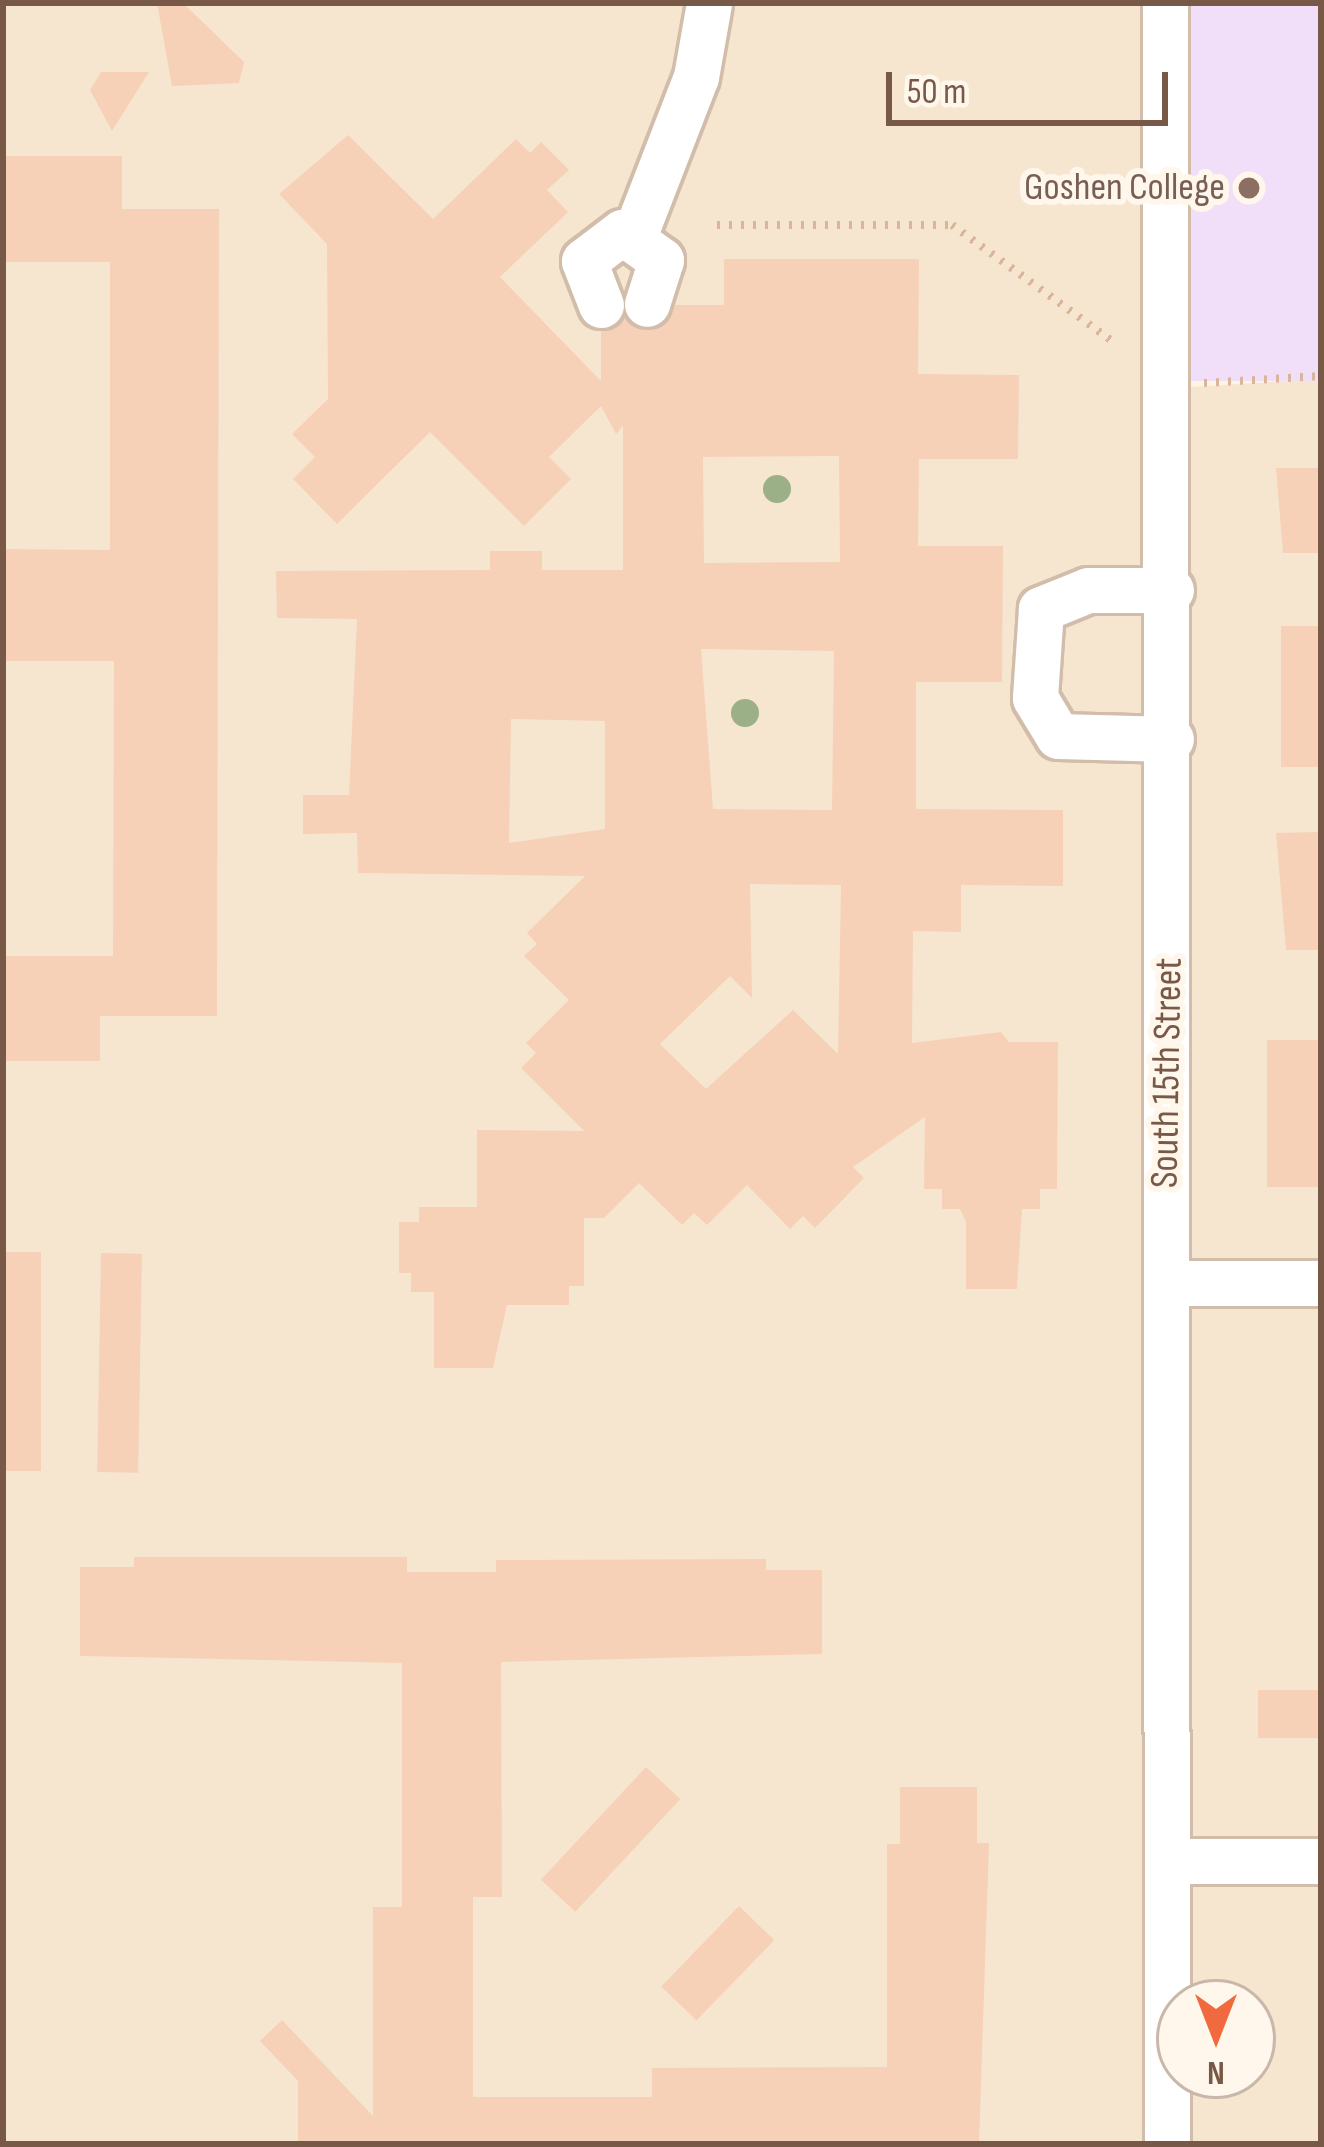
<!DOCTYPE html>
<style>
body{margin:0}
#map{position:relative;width:1324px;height:2147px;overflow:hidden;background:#fef4e3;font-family:"Sofia Sans Condensed",sans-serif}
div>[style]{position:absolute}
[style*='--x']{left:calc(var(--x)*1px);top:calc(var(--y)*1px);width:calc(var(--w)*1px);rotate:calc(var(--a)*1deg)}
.residential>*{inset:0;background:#f6e6d0;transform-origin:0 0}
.education>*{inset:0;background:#f1dffa;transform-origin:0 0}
.building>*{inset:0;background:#f6d1b8;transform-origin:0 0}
.path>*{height:8px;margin-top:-4px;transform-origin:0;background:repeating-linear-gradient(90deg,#dbb59b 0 3px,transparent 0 12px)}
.roads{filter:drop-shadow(3px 0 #d2bdab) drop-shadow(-3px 0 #d2bdab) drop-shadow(0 3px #d2bdab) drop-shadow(0 -3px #d2bdab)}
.minor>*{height:45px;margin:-22.5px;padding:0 22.5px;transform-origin:22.5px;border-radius:22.5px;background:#fff}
.trees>*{width:28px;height:28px;margin:-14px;border-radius:50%;background:#9cb087}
.dots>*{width:33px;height:33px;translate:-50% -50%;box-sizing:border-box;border:6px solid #fff7eb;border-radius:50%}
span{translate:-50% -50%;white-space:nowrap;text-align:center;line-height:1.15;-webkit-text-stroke:12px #fff7eb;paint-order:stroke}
.education-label{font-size:39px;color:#785e54}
.right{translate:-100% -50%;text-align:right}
.street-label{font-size:39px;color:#785947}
.frame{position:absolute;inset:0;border:6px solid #785947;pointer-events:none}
.north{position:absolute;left:1156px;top:1979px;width:120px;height:120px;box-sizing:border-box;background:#fff7eb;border:3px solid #c9b8a9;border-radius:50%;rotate:180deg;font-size:33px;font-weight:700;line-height:48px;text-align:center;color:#785947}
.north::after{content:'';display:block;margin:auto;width:42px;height:54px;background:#f1693e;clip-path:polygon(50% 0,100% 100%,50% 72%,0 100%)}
.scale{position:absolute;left:886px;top:72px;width:282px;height:54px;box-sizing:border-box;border:6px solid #785947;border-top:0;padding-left:15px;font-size:36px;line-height:42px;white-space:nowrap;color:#785947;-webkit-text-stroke:9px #fff7eb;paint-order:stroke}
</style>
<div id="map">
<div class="residential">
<i style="left:3px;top:3px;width:1160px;height:2141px"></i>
<i style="clip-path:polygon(evenodd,1321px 379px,1321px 2144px,1170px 2144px,1174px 388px,1321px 379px,1180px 2003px,1252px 2003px,1252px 2075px,1180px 2075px,1180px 2003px)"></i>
</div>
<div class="education">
<i style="left:1180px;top:3px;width:141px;height:378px"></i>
</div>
<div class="building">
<i style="clip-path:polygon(157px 3px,183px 3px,244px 62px,239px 83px,172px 86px)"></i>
<i style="clip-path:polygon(101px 72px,149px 72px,112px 131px,90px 90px)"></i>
<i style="clip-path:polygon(evenodd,348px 135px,433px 219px,516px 139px,530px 153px,541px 142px,569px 170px,547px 190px,568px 212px,500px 277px,601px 381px,601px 331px,624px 317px,654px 330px,675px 305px,724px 305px,724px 259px,919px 259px,918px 374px,1019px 375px,1018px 459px,919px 459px,918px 546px,1003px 546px,1002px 682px,916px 682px,916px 809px,1063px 810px,1063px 886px,961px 885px,961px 932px,913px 931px,912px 1043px,1001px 1032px,1009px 1042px,1058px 1042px,1057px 1189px,1040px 1189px,1040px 1209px,1022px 1209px,1017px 1289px,966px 1289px,966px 1222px,960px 1209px,942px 1209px,942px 1189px,924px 1189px,925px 1117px,853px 1167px,864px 1178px,815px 1228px,803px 1216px,790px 1229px,747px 1185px,707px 1225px,694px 1213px,682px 1225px,639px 1183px,604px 1218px,584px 1218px,584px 1286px,569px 1286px,569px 1305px,507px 1305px,493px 1368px,434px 1368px,434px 1292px,411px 1292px,411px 1273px,399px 1273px,399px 1222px,419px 1222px,419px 1207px,477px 1207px,477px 1130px,584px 1131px,521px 1068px,536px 1053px,526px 1043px,569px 1000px,524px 956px,537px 944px,527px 933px,585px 876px,358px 873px,357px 833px,303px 834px,303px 795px,349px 795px,357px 619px,277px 618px,276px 571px,490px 570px,490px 551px,542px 551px,542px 570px,623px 570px,623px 426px,616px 434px,601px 406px,549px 457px,571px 479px,524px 526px,430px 432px,337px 524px,293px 479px,315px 457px,292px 434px,328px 399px,327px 244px,279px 194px,348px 135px,839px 456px,840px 562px,704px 563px,703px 457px,839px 456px,348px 135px,701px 649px,834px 651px,832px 810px,713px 809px,701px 649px,348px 135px,511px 719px,605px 721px,605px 829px,509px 843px,511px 719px,348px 135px,750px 884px,841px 885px,838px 1054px,793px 1010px,706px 1089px,660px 1044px,730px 976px,752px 998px,750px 884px)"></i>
<i style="clip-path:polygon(3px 156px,122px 156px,122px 209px,219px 209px,217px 1016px,100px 1016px,100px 1061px,3px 1061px,3px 956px,113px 956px,114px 661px,3px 661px,3px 549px,110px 550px,110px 262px,3px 262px)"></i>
<i style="clip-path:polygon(1276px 468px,1321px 468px,1321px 553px,1283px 553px)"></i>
<i style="left:1281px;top:626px;width:40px;height:141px"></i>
<i style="clip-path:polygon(1321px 832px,1321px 950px,1286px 950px,1276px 833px)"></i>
<i style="left:1267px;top:1040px;width:54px;height:147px"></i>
<i style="left:3px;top:1252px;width:38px;height:219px"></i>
<i style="left:101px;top:1253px;width:41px;height:219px;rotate:1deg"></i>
<i style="clip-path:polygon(134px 1557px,407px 1557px,407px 1572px,496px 1572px,496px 1560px,766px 1559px,766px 1570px,822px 1570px,822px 1654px,501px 1662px,502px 1897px,473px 1897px,473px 2097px,652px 2097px,652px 2068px,887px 2067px,887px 1844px,900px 1844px,900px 1787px,977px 1787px,977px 1843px,989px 1843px,979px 2144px,298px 2144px,298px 2081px,260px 2041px,282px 2020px,373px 2116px,373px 1907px,402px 1907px,402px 1663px,80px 1656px,80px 1567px,134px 1567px)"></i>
<i style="left:1321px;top:1690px;width:48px;height:63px;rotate:90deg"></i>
<i style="left:646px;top:1767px;width:47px;height:154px;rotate:43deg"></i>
<i style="left:739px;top:1906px;width:49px;height:112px;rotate:44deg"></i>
</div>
<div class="path">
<i style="--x:717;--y:225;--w:235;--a:0"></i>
<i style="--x:952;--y:225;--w:196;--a:35.9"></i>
<i style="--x:1204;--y:383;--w:117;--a:-3.4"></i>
</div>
<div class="roads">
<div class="minor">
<i style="--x:1165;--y:3;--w:2141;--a:89.95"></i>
<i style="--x:635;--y:234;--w:168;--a:-68.8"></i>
<i style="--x:696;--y:77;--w:75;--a:-80"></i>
<i style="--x:601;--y:305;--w:47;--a:-111.1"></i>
<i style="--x:584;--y:261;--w:48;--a:-37.3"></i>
<i style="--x:622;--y:232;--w:48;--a:35.7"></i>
<i style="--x:661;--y:260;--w:46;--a:107.7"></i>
<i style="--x:1171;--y:590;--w:83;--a:180"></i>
<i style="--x:1088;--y:590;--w:51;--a:158"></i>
<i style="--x:1041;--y:609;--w:89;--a:93.9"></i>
<i style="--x:1035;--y:698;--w:44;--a:58.8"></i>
<i style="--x:1058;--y:736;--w:113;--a:1.5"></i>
<i style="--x:1166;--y:1283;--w:155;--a:0"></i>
<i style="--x:1168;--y:1861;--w:153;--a:0"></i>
</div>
</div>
<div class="trees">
<i style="left:777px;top:489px"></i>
<i style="left:745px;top:713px"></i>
</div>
<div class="dots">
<i style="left:1249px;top:188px;background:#8d6e63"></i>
</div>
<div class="education-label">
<span class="right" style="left:1225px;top:188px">Goshen College</span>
</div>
<div class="street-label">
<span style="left:1168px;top:1073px;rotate:-89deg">South 15th Street</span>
</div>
<div class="frame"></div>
<div class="north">N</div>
<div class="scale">50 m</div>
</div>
